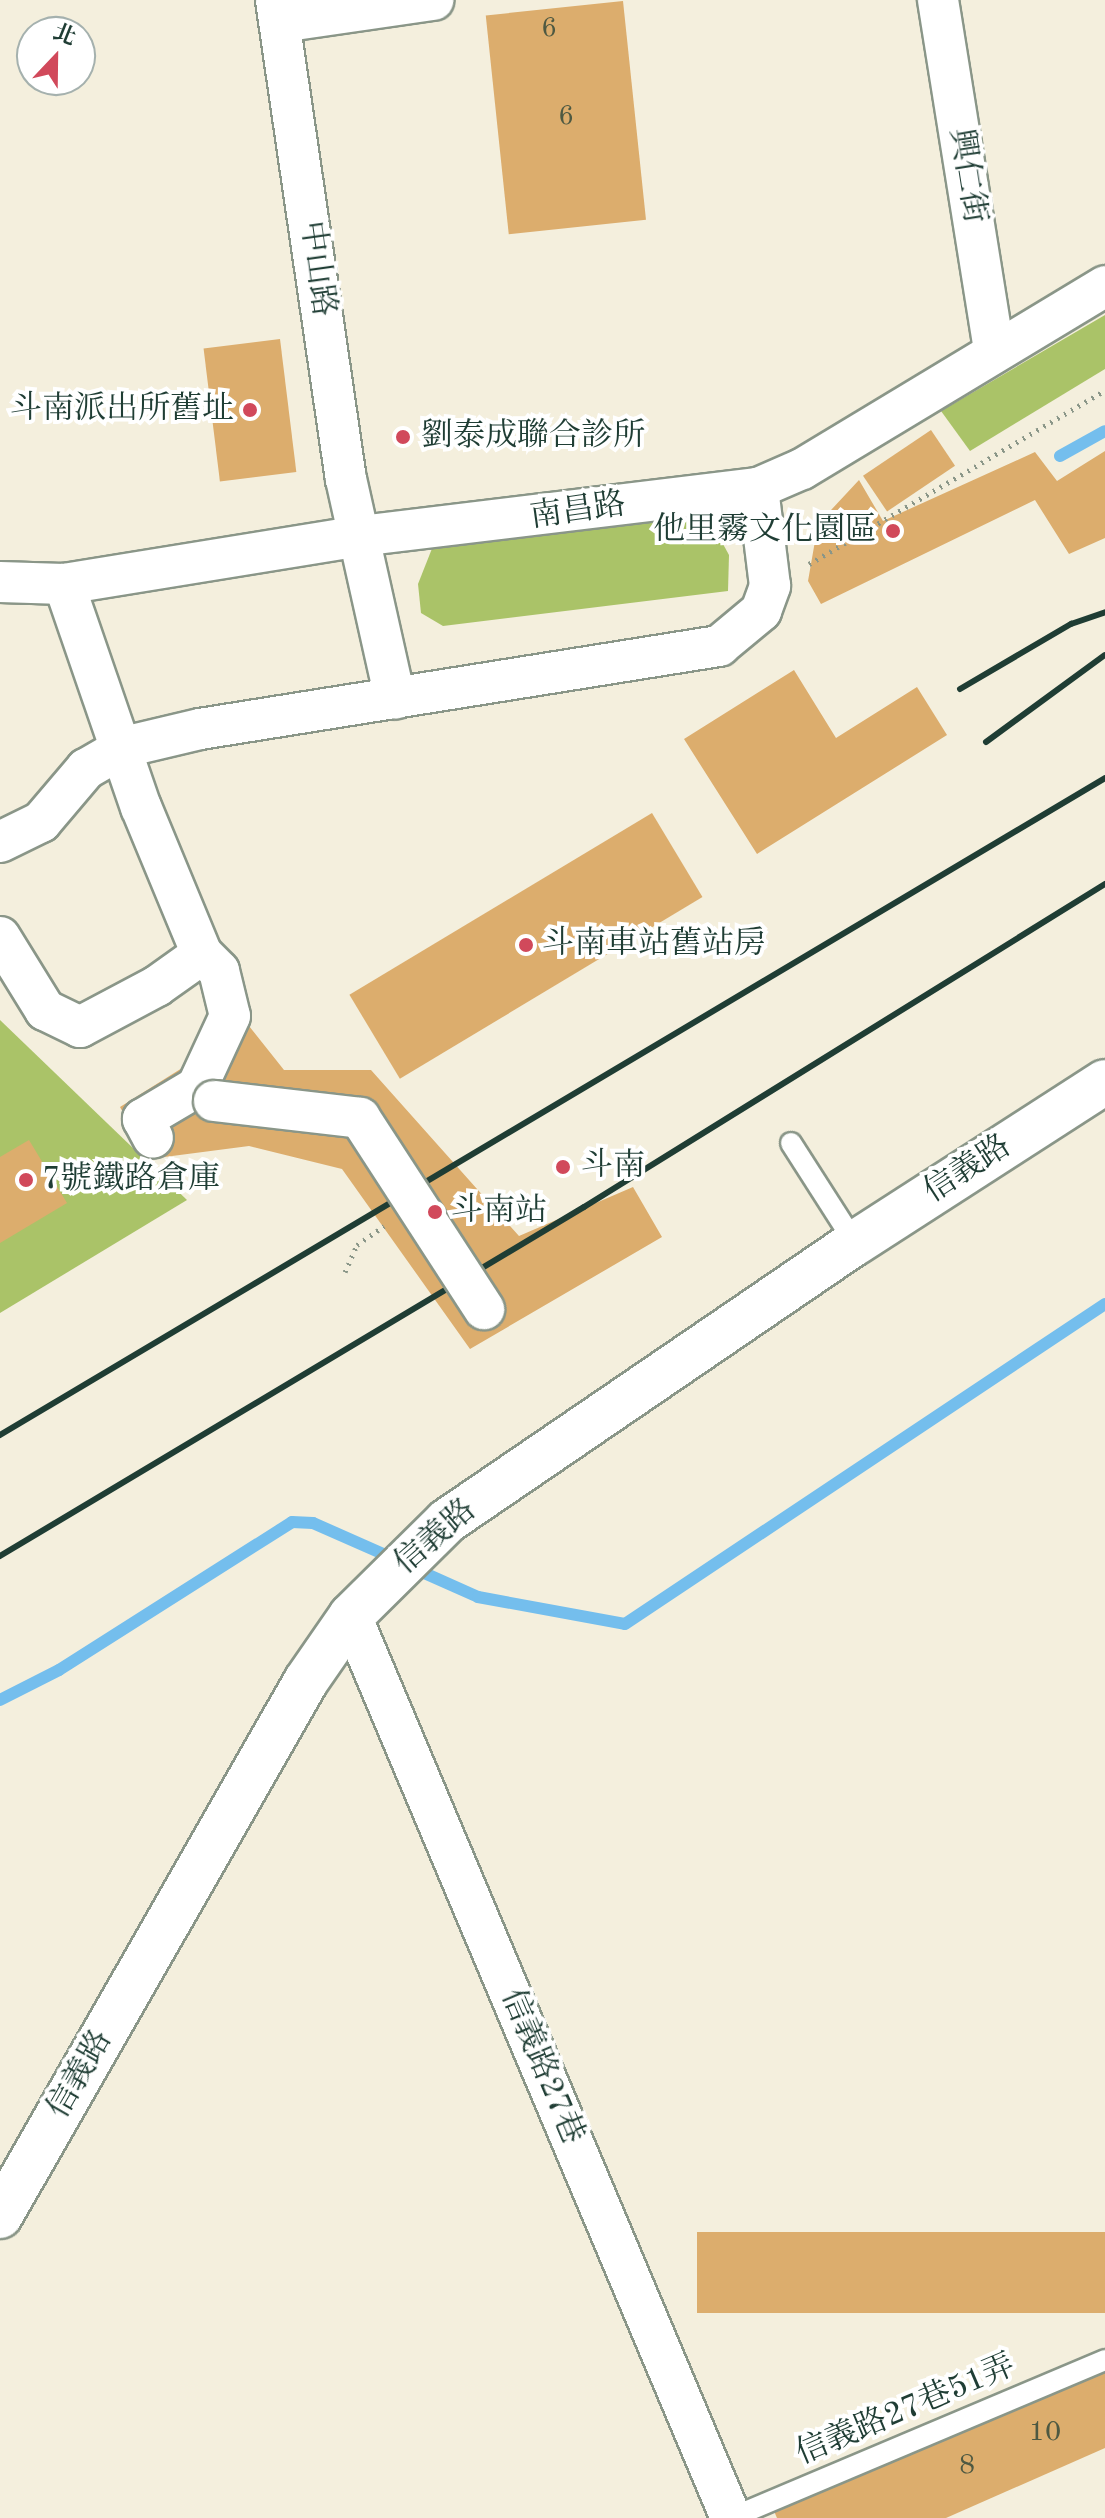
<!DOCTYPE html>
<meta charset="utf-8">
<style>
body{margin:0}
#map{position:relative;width:1105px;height:2518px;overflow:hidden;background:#f4efdd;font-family:"Old Standard TT","Noto Serif TC",serif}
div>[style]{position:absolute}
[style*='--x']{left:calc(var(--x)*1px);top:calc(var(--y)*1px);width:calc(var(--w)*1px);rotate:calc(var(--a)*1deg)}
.green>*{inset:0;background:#aac368}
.stream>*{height:12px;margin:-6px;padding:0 6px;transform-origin:6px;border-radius:6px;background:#74beed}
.building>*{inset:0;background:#dcad6d;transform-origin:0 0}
.path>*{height:5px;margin-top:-2.5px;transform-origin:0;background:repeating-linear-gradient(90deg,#8a9688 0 2px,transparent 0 8px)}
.roads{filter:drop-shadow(2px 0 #8a9688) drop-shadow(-2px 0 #8a9688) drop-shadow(0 2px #8a9688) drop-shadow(0 -2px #8a9688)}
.lane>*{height:20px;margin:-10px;padding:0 10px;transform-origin:10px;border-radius:10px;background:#fff}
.street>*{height:40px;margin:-20px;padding:0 20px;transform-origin:20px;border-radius:20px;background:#fff}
.secondary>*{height:44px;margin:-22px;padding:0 22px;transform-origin:22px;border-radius:22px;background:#fff}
.rail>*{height:6px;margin:-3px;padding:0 3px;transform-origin:3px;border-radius:3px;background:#1f3d34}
.bridges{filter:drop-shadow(2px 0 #8a9688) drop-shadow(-2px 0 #8a9688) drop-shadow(0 2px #8a9688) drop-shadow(0 -2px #8a9688)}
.street-bridge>*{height:40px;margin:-20px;padding:0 20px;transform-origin:20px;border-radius:20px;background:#fff}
.dots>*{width:22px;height:22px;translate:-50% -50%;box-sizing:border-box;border:4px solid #fff;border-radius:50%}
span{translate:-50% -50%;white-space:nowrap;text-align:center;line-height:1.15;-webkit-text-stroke:8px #fff;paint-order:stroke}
.number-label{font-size:28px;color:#4e5942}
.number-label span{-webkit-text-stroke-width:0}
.street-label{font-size:32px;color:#1f3d34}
.poi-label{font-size:32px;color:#1f3d34}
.right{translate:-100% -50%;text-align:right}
.left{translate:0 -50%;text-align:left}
.north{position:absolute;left:16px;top:16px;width:80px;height:80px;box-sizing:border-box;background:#fff;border:2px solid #a5b1ae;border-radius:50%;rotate:22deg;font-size:22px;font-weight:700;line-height:32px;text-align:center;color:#1f3d34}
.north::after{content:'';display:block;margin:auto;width:28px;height:36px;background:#d1495b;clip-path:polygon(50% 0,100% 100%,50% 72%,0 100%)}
</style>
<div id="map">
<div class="green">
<i style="clip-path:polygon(1105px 315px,1105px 369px,970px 451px,941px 411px)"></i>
<i style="clip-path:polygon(691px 517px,711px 522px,729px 555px,728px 591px,443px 626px,421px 613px,418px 584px,433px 546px)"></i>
<i style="clip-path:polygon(0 1020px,187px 1200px,0 1313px)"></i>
</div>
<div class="stream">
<i style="--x:1060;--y:456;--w:51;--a:-29.1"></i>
<i style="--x:413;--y:1568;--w:71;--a:24"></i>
<i style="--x:478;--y:1597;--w:149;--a:10.4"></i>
<i style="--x:625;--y:1624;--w:577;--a:-33.69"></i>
<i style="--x:0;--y:1700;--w:66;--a:-27"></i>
<i style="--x:59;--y:1670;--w:276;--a:-32.4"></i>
<i style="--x:292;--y:1522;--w:21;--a:3"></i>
<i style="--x:313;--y:1523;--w:92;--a:23.8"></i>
</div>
<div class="building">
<i style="left:623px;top:1px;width:220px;height:138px;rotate:84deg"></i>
<i style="left:280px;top:339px;width:134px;height:77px;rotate:83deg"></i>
<i style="left:931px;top:430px;width:43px;height:82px;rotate:56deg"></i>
<i style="clip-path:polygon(1105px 451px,1105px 538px,1069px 554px,1035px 500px,821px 604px,808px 581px,818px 524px,859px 480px,883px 521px,1035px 452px,1057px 481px)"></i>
<i style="clip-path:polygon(794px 670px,836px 738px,917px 687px,947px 735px,757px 854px,684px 739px)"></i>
<i style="left:652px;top:813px;width:98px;height:353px;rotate:59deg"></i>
<i style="clip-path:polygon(249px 1026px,284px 1070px,371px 1070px,519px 1236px,633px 1187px,662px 1237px,470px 1349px,342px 1169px,249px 1146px,149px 1159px,120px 1107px)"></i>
<i style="clip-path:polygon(29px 1140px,67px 1203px,0 1243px,0 1157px)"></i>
<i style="left:1105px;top:2232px;width:81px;height:408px;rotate:90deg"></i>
<i style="clip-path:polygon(1105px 2368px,1105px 2448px,946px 2518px,777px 2518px,774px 2511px)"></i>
</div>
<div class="path">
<i style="--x:809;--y:564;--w:343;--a:-30.4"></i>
<i style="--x:345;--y:1272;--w:30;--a:-66"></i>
<i style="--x:357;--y:1245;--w:33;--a:-35"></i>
</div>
<div class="roads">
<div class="lane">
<i style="--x:791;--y:1143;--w:119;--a:57.4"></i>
<i style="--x:731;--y:2518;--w:406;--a:-22.9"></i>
</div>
<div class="street">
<i style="--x:276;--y:0;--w:484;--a:81.7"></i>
<i style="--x:346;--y:479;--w:225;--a:77.4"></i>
<i style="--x:938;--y:0;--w:355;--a:80.9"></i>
<i style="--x:280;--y:22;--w:155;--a:-8.2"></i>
<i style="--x:0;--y:582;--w:64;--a:1.8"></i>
<i style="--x:64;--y:584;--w:300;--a:-9.2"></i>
<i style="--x:360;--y:536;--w:401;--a:-6.9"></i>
<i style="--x:758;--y:488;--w:48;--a:-23.4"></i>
<i style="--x:802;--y:469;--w:354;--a:-31.1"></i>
<i style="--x:64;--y:584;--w:236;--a:71"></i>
<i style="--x:141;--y:807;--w:159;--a:67.5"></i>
<i style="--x:202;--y:954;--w:24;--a:45"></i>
<i style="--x:219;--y:971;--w:46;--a:76.3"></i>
<i style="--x:230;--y:1016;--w:78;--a:114.9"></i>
<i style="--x:197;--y:1087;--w:63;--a:149.3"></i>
<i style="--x:143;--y:1119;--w:21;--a:62"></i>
<i style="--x:0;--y:842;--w:46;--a:-26"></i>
<i style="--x:41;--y:822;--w:70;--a:-49.7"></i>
<i style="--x:86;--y:769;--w:44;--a:-30.1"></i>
<i style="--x:124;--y:747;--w:78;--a:-13.3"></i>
<i style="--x:200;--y:729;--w:526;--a:-9.09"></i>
<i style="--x:719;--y:646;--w:55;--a:-39.8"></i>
<i style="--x:761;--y:611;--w:27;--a:-70"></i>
<i style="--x:770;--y:586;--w:99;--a:-97"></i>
<i style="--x:0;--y:937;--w:86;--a:58.3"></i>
<i style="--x:45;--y:1010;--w:39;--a:26"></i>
<i style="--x:80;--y:1027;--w:87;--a:-28"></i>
<i style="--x:157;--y:986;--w:55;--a:-35.4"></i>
<i style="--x:351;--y:1616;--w:979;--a:67.15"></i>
</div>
<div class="secondary">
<i style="--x:0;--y:2216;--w:616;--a:-60.23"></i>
<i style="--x:306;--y:1681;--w:79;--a:-55.3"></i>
<i style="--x:351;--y:1616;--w:135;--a:-44.7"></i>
<i style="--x:447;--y:1521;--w:494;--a:-34.3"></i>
<i style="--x:855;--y:1243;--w:297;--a:-32.8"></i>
</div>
</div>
<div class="rail">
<i style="--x:960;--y:689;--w:129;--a:-30.4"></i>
<i style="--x:1071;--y:624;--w:36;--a:-19"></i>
<i style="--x:986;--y:742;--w:147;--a:-36.2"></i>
<i style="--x:0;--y:1435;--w:1286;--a:-30.73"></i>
<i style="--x:0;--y:1556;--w:680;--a:-30.86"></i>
<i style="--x:584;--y:1207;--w:613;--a:-31.8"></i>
</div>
<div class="bridges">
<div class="street-bridge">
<i style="--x:214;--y:1101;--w:147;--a:6.6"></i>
<i style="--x:360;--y:1118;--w:228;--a:57"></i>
</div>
</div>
<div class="dots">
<i style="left:250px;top:410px;background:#d1495b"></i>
<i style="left:403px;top:437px;background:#d1495b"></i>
<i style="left:893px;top:531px;background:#d1495b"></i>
<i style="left:526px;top:945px;background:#d1495b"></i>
<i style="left:563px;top:1167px;background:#d1495b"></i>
<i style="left:26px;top:1180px;background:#d1495b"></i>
<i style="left:435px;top:1212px;background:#d1495b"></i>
</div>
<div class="number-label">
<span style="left:549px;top:29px">6</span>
<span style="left:566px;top:117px">6</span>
<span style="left:1045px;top:2433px">10</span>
<span style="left:967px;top:2466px">8</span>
</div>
<div class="street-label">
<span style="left:966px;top:176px;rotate:81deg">興仁街</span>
<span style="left:316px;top:269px;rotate:82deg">中山路</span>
<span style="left:578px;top:512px;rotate:-8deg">南昌路</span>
<span style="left:968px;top:1170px;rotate:-33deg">信義路</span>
<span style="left:436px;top:1538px;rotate:-41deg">信義路</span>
<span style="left:541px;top:2067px;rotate:67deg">信義路27巷</span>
<span style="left:81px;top:2075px;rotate:-60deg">信義路</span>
<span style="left:906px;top:2411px;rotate:-23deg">信義路27巷51弄</span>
</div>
<div class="poi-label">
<span class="right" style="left:234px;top:410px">斗南派出所舊址</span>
<span class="left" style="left:421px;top:437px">劉泰成聯合診所</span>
<span class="right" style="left:877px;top:531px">他里霧文化園區</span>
<span class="left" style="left:542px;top:945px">斗南車站舊站房</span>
<span class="left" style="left:581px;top:1167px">斗南</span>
<span class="left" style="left:42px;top:1180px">7號鐵路倉庫</span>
<span class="left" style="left:451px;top:1212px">斗南站</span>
</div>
<div class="north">北</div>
</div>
